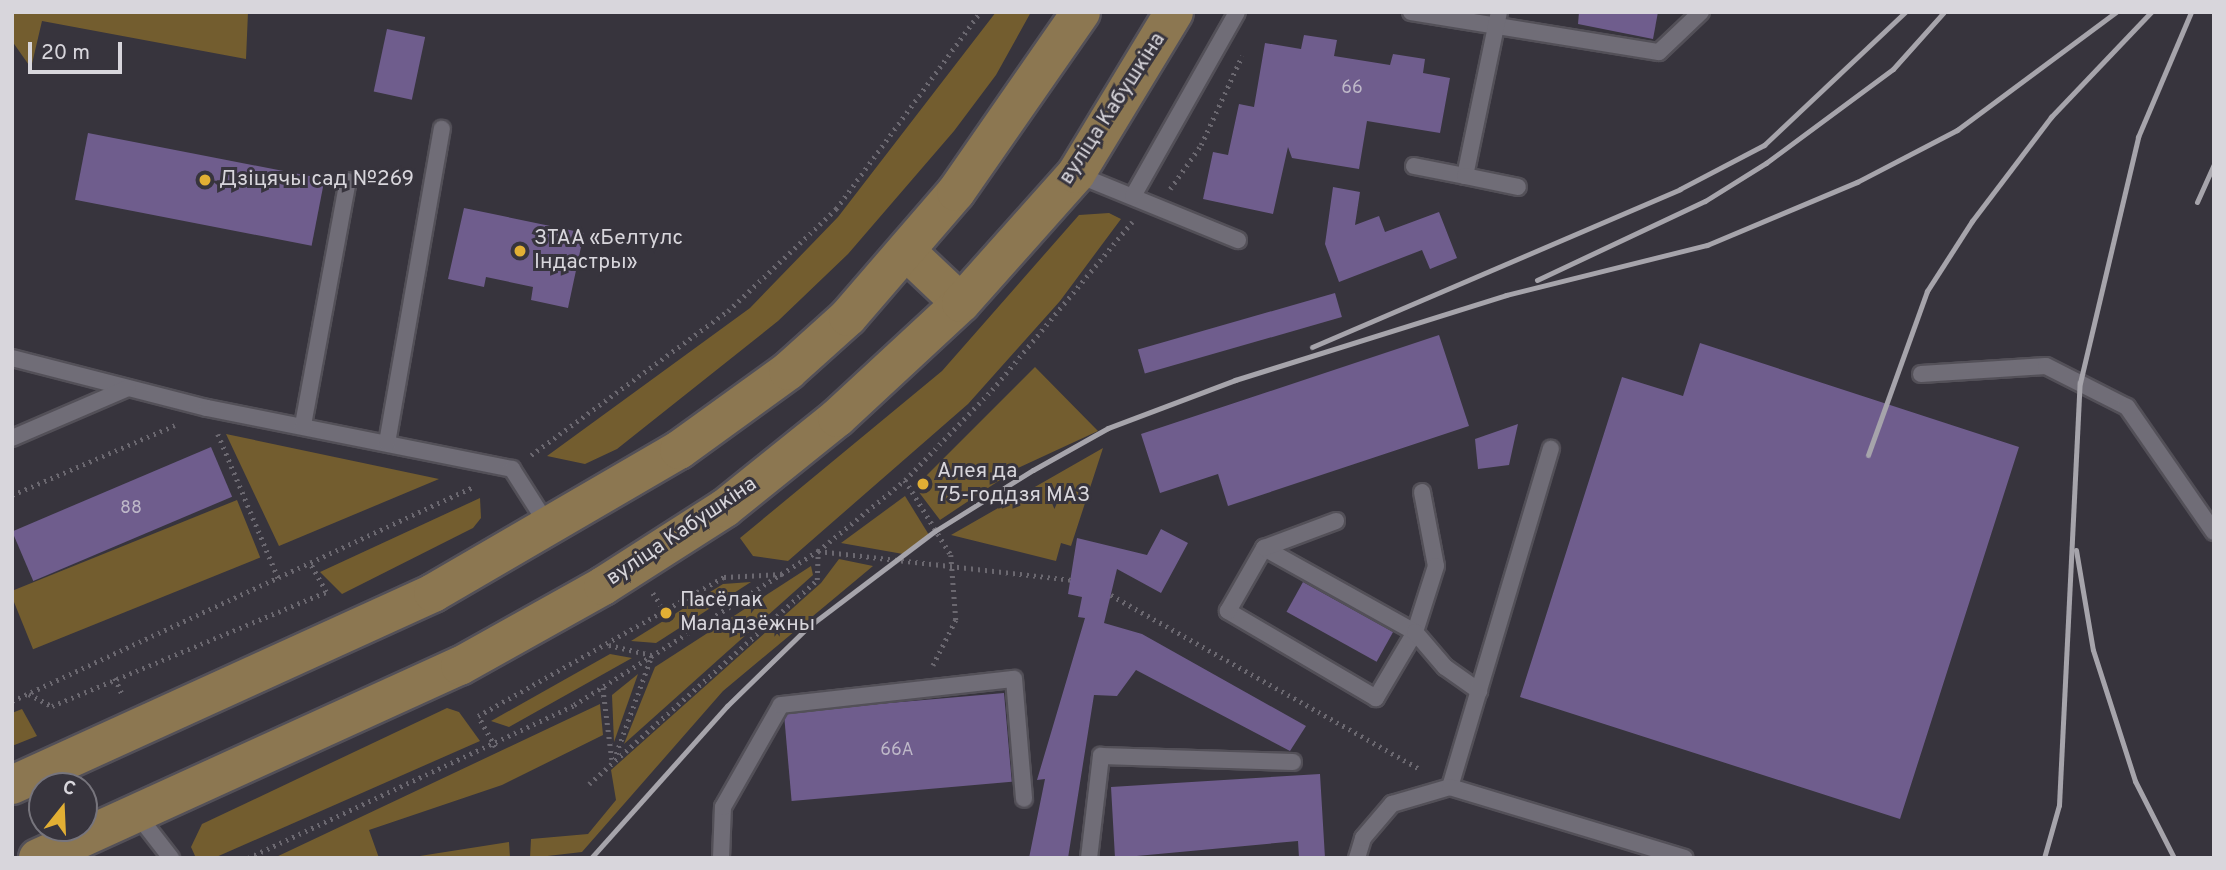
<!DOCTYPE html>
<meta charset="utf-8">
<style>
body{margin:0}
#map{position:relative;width:2226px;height:870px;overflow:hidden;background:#37343d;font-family:Overpass,sans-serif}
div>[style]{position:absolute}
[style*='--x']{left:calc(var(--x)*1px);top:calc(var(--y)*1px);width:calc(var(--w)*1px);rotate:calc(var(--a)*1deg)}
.green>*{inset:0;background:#735d2f;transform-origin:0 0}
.building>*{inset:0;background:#6f5d8d;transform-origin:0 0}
.path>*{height:4.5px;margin-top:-2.25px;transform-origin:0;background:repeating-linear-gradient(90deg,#6b6870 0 2px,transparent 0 7px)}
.roads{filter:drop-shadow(2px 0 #535058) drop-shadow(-2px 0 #535058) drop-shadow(0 2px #535058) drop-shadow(0 -2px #535058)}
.lane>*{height:16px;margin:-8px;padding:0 8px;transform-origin:8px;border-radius:8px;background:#706d77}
.primary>*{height:38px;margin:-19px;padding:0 19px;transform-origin:19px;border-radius:19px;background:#8c7751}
.rail>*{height:5px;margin:-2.5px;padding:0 2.5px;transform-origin:2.5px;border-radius:2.5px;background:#a6a4ab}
.dots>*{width:19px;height:19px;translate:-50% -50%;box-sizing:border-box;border:4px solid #37343d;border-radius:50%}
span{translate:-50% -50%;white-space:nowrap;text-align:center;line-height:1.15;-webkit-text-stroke:6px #37343d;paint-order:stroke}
.number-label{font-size:18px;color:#beb8c8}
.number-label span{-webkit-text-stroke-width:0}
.street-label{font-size:21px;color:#d8d6dc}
.poi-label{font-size:21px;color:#d8d6dc}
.left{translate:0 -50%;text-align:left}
.frame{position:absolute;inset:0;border:14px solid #d8d6dc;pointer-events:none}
.north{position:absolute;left:28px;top:772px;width:70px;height:70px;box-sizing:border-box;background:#37343d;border:2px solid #77757d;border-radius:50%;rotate:18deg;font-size:19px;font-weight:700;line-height:28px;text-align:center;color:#d8d6dc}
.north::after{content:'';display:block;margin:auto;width:24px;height:32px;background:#e2af34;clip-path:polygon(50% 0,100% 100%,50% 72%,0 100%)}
.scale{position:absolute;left:28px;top:42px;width:94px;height:32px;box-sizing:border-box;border:4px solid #d8d6dc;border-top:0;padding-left:9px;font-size:21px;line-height:24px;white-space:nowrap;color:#d8d6dc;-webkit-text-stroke:5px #37343d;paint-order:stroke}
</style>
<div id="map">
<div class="green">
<i style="clip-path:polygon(12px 12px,248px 12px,246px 59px,42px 21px,31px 68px,12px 41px)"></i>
<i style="clip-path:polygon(996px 12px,1031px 12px,996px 75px,954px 131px,848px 254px,778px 321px,617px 449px,585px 464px,547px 456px,750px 308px,838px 217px)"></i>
<i style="clip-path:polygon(1109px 213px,1121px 219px,1060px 301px,968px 404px,788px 561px,753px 556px,740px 538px,942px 371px,1079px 215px)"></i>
<i style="clip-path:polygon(1035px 367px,1098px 431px,1018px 468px,940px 520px,915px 487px)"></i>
<i style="clip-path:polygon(226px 434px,439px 479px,279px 546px)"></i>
<i style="clip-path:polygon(1103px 448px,1071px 546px,1061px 543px,1056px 561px,951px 535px)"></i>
<i style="clip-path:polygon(905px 496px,929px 535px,903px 554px,841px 543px)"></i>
<i style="clip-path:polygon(480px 498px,481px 518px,473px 528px,342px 594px,320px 572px)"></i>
<i style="left:237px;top:500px;width:62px;height:245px;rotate:68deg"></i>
<i style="clip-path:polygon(839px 559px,873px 566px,723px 691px,582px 852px,530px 858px,531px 839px,588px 834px,616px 800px,611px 770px,821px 583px)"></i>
<i style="clip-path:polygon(811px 566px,813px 575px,624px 744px,655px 667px)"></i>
<i style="clip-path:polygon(751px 582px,656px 643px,631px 641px,723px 584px)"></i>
<i style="clip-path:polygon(610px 654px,632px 658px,509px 727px,491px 721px)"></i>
<i style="clip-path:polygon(638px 674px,614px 742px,612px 695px)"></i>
<i style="clip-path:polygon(600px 704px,603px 735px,502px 785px,369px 830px,379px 858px,274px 858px)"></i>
<i style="clip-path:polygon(447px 708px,459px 712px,480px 741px,214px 858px,196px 858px,191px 847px,202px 824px)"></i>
<i style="clip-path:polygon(22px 709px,37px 736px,12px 746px,12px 713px)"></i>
<i style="clip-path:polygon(509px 842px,510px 858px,407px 858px)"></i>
</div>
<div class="building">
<i style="clip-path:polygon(1579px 12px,1658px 12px,1653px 39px,1578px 24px)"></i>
<i style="left:387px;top:29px;width:39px;height:64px;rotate:12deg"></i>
<i style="clip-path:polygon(1304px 35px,1337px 40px,1334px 56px,1390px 65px,1393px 54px,1425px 59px,1423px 73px,1450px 78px,1440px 133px,1367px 121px,1359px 169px,1292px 158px,1288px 147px,1273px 214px,1203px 199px,1213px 152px,1228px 155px,1239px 104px,1254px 107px,1265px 43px,1301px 49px)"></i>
<i style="left:88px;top:133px;width:241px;height:68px;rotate:11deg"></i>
<i style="clip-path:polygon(1333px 187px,1360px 192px,1355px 225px,1379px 216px,1385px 232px,1439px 212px,1457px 258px,1430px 269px,1422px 250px,1339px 282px,1325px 244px)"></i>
<i style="clip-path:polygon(464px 208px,584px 233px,568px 308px,531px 300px,533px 287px,486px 277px,484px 287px,448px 279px)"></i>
<i style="left:1335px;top:293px;width:25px;height:205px;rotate:74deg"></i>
<i style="clip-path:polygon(1439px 335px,1469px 426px,1228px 506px,1218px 474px,1160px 493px,1141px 434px)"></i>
<i style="clip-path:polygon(1700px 343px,2019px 447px,1900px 819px,1520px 697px,1622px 377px,1683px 396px)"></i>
<i style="clip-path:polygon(1518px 424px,1509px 465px,1478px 469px,1475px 439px)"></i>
<i style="left:211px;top:447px;width:54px;height:216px;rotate:67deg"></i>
<i style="clip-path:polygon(1161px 529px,1188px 543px,1161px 593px,1117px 569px,1104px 623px,1142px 634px,1306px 726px,1290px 751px,1136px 670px,1117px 696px,1094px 695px,1068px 858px,1029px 858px,1045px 779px,1037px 780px,1085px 618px,1078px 617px,1082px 597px,1068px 594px,1077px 538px,1147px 555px)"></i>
<i style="left:1303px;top:582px;width:103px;height:34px;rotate:29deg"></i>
<i style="left:1004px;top:693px;width:89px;height:221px;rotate:85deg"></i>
<i style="clip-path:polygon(1320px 774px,1325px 858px,1299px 858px,1298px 841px,1115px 858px,1111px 787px)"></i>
</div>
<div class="path">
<i style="--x:1170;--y:189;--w:54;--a:-54.8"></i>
<i style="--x:1201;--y:145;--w:98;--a:-65.3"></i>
<i style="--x:218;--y:434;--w:160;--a:67.3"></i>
<i style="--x:531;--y:455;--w:244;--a:-36.2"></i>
<i style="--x:728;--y:311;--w:149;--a:-43.4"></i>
<i style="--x:836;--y:209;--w:244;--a:-53.8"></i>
<i style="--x:905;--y:480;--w:88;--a:58.5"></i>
<i style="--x:951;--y:555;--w:65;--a:85.6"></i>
<i style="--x:956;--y:620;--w:51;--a:116.6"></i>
<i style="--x:12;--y:495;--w:177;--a:-23.2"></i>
<i style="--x:653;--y:593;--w:24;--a:57"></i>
<i style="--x:1111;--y:595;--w:356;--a:29.4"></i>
<i style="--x:609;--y:645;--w:47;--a:13.4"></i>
<i style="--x:115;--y:678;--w:20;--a:66"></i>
<i style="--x:603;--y:688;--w:72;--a:82.8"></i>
<i style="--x:29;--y:694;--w:26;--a:28"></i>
<i style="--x:52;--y:706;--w:297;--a:-22.6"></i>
<i style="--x:326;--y:592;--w:33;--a:-119"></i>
<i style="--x:12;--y:701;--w:510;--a:-24.91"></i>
<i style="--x:495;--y:747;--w:35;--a:-119"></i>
<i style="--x:478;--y:716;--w:283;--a:-29.5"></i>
<i style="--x:724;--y:577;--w:59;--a:-2.9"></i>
<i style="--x:616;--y:754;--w:100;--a:-70.1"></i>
<i style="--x:589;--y:784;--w:306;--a:-41.8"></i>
<i style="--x:817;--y:580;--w:29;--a:-88"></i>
<i style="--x:818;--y:551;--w:255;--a:6.5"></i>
<i style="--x:248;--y:858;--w:360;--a:-25.1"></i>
<i style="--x:574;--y:705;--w:289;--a:-32.3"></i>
<i style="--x:818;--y:551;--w:112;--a:-39.2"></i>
<i style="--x:905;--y:480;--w:125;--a:-46"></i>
<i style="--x:992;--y:390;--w:219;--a:-50.2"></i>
</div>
<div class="roads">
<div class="lane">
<i style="--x:1411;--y:12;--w:251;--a:9.2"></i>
<i style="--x:1659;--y:52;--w:58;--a:-43.6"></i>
<i style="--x:1414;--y:166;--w:52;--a:11.1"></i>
<i style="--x:1465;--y:176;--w:167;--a:-78.3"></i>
<i style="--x:1076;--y:174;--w:175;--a:22.2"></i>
<i style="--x:1465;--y:176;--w:54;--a:11.7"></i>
<i style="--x:1133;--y:196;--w:211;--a:-60.5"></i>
<i style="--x:12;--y:358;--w:201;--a:14.4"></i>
<i style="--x:207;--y:408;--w:311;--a:11.3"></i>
<i style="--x:512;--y:469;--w:69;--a:57.5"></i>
<i style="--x:1921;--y:374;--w:125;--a:-3.7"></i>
<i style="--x:2046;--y:366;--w:91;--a:26.8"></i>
<i style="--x:2127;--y:407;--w:152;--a:55.2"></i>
<i style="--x:303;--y:425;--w:248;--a:-79.6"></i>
<i style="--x:12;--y:438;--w:126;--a:-23.3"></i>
<i style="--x:387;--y:443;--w:319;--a:-80.1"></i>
<i style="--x:1422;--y:492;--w:75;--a:79.3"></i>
<i style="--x:1436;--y:566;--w:69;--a:107.7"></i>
<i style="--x:1415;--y:632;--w:77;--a:120.6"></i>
<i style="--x:1376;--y:698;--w:172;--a:-149.6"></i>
<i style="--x:1228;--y:611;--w:73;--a:-60.3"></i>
<i style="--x:1264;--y:548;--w:173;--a:29.1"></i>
<i style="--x:1415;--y:632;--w:46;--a:49.4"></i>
<i style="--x:1445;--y:667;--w:42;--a:35.2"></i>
<i style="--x:1264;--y:548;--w:77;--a:-20.6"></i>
<i style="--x:1450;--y:787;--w:353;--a:-73.4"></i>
<i style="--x:136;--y:813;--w:57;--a:52.1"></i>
<i style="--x:721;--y:858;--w:51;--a:-87.8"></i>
<i style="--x:723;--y:807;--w:117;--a:-60.4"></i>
<i style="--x:781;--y:705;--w:234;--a:-6.4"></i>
<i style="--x:1014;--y:679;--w:120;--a:85.2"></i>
<i style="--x:1089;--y:858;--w:103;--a:-83.3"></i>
<i style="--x:1101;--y:756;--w:192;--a:1.8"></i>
<i style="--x:1357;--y:858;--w:21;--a:-73"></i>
<i style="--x:1363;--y:838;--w:45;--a:-49.5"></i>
<i style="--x:1392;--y:804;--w:60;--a:-16.3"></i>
<i style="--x:1450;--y:787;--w:245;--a:16.8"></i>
</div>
<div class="primary">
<i style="--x:907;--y:252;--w:74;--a:43.4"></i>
<i style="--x:12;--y:785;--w:463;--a:-24.5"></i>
<i style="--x:433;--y:593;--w:285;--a:-30.2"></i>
<i style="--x:679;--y:450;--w:135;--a:-35.9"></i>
<i style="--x:788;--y:371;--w:81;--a:-42"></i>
<i style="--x:848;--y:317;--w:165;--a:-49.2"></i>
<i style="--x:956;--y:192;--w:219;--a:-55.2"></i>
<i style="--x:38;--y:858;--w:464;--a:-24.5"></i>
<i style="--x:460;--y:666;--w:164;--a:-29.2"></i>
<i style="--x:603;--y:586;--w:145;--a:-32.6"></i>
<i style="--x:725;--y:508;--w:144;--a:-38.8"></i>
<i style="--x:837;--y:418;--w:169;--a:-42.8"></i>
<i style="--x:961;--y:303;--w:173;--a:-48.3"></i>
<i style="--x:1076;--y:174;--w:189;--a:-58.8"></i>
</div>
</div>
<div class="rail">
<i style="--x:2197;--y:202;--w:42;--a:-65.9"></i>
<i style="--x:1537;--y:280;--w:186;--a:-25.2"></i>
<i style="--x:1705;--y:201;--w:72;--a:-31.9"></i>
<i style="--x:1766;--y:163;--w:158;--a:-36.5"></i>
<i style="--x:1893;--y:69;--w:76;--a:-48.2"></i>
<i style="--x:1312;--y:347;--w:400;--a:-23.2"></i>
<i style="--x:1680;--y:189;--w:95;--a:-27.6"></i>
<i style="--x:1764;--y:145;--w:194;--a:-43.3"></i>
<i style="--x:1868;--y:455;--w:174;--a:-70.2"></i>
<i style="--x:1927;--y:291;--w:83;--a:-57.3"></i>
<i style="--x:1972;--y:221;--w:131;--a:-52.8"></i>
<i style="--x:2051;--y:117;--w:145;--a:-46.4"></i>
<i style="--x:2076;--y:550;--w:101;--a:80.4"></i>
<i style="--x:2093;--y:650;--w:138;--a:72.2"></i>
<i style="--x:2135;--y:781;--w:86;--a:63.1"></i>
<i style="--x:591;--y:858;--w:204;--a:-48.2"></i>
<i style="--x:727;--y:706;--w:113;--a:-44.3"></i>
<i style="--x:808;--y:627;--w:159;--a:-37.1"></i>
<i style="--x:935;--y:531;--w:115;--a:-31.9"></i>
<i style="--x:1033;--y:470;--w:86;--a:-29.2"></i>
<i style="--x:1108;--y:428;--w:136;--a:-20.7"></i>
<i style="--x:1235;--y:380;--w:284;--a:-17.4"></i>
<i style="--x:1506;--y:295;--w:207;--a:-14"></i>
<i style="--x:1707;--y:245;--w:163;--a:-22.8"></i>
<i style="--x:1857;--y:182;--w:113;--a:-27.5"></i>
<i style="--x:1957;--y:130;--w:198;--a:-36.6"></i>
<i style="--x:2044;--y:858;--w:55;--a:-74.2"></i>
<i style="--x:2059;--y:805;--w:423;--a:-87.2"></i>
<i style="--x:2080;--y:383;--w:253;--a:-76.7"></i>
<i style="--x:2138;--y:137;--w:136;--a:-67"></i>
</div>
<div class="dots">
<i style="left:205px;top:180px;background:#e2af34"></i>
<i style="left:520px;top:251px;background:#e2af34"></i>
<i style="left:923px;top:484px;background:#e2af34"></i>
<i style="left:666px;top:613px;background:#e2af34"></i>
</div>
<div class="number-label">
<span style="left:1352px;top:89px">66</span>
<span style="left:131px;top:509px">88</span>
<span style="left:897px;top:751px">66А</span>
</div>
<div class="street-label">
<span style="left:1113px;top:109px;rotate:-57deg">вуліца Кабушкіна</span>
<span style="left:682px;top:532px;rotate:-34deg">вуліца Кабушкіна</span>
</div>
<div class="poi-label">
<span class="left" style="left:219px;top:180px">Дзіцячы сад №269</span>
<span class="left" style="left:534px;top:251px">ЗТАА «Белтулс<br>Iндастры»</span>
<span class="left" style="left:937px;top:484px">Алея да<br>75-годдзя МАЗ</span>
<span class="left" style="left:680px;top:613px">Пасёлак<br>Маладзёжны</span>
</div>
<div class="frame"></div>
<div class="north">С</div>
<div class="scale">20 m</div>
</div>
